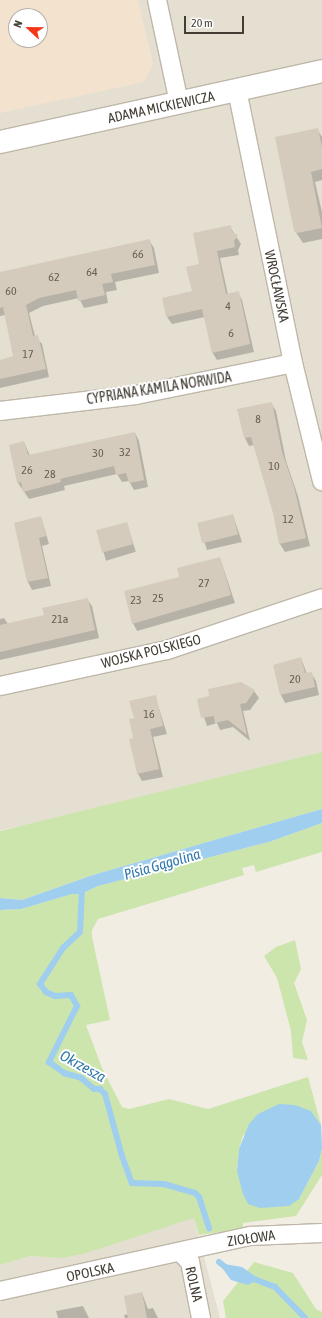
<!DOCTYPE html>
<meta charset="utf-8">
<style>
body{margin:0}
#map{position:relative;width:322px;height:1318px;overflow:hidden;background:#f1ede3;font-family:"Asap Condensed",sans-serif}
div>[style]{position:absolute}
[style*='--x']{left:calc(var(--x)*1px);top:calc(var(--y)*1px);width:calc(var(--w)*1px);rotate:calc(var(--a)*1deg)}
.residential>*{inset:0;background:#e5dfd1}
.commercial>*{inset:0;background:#f3e3ce}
.green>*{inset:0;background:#cce5ac}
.water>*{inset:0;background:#a0ceee}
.shadow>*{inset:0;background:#0003;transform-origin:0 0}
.stream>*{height:6px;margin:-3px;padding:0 3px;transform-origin:3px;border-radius:3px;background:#a0ceee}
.building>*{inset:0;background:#d5cbbc;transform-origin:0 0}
.roads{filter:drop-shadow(1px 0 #bfb7a9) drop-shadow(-1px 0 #bfb7a9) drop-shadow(0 1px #bfb7a9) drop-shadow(0 -1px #bfb7a9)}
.minor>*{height:18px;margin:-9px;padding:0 9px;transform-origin:9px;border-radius:9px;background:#fff}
.tertiary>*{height:22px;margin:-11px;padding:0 11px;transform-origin:11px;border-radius:11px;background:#fff}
span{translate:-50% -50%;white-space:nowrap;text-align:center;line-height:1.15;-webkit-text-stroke:4px #fff;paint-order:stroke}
.number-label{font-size:12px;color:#686056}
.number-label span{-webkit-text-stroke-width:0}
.street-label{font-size:14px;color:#433d34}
.water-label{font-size:15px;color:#3078ab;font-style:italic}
.north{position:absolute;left:8px;top:8px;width:40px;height:40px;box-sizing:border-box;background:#fff;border:1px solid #b4b1ae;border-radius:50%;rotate:292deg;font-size:11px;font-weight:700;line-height:16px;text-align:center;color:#433d34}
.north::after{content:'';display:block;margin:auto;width:14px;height:18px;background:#f53617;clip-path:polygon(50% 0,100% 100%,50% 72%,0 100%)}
.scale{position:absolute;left:184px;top:16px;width:60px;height:18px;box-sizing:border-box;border:2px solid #433d34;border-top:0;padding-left:5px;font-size:12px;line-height:14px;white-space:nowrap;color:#433d34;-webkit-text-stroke:3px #fff;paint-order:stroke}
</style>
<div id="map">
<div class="residential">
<i style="clip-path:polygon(evenodd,0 0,322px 0,322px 758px,137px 803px,0 830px,0 0,16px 16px,40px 16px,40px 40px,16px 40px,16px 16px)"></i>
<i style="clip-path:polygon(194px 1218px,220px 1318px,0 1318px,0 1265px,30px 1256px,60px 1258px)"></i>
</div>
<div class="commercial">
<i style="clip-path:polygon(evenodd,0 0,138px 0,153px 64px,144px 82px,0 113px,0 0,16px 16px,40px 16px,40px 40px,16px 40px,16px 16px)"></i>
</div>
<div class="green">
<i style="clip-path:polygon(322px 752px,322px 809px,93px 875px,22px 900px,0 898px,0 831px)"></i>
<i style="clip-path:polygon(322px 823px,322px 852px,256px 872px,254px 865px,242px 868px,244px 875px,98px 919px,92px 930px,92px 937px,110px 1020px,86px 1025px,102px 1068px,122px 1107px,129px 1109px,169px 1099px,208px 1109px,308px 1077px,321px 1125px,311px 1111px,243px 1135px,239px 1149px,237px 1171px,299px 1199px,319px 1161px,322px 1148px,322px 1175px,296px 1216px,243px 1223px,243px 1229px,199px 1235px,194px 1218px,83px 1254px,60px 1258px,30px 1256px,0 1265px,0 910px,21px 909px,72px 894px,81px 894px,98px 886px,269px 842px)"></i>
<i style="clip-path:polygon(295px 940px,301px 969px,294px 983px,307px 1020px,302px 1042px,308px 1060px,293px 1058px,291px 1031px,277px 978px,264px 956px,276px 947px)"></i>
<i style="clip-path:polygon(254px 1262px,293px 1273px,316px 1309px,322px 1312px,322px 1318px,226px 1318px,223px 1301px)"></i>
</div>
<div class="water">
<i style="clip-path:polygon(322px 809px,322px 823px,269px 842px,98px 886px,81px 894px,72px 894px,21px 909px,0 910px,0 898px,22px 900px,93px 875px)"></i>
<i style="clip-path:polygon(279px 1104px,295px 1105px,311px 1111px,321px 1125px,322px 1148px,319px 1161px,299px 1199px,289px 1206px,260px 1208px,248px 1204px,243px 1194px,237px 1171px,239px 1149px,249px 1124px,258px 1114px)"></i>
<i style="clip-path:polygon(224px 1264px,242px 1267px,255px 1276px,255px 1281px,248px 1285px,231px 1280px,223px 1269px)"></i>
</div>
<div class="shadow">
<i style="clip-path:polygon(317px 129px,322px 137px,322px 180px,315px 182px,322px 212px,322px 239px,303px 243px,295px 231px)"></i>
<i style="clip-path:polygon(230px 227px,241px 244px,238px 250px,239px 255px,220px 258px,228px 295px,238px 293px,242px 300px,254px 352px,217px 360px,212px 352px,205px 317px,172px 324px,167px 317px,193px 292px,200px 265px)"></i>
<i style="clip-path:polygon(149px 240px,154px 248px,159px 273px,115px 282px,117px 290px,106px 292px,108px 303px,84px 308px,79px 298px,43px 306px,29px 313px,35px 336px,42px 344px,49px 377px,0 388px,0 361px,14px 357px,5px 315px,0 316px,0 274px)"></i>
<i style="clip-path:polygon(271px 403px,276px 411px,286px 461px,298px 496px,310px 546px,285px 552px,280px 544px,274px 512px,254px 445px,249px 446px,245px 438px,239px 410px)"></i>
<i style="clip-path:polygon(135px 433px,139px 441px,148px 487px,134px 490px,129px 481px,122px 482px,117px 474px,64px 486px,65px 490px,29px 499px,18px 483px,24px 442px,30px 456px)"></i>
<i style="clip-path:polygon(233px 515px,242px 542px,207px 550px,198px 523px)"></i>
<i style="clip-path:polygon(41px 517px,49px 544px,42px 546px,51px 586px,32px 590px,28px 582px,15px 523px)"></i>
<i style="left:127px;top:523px;width:30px;height:31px;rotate:73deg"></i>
<i style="clip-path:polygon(220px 558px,235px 603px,137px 631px,133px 623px,181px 578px)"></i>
<i style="clip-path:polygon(87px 599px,92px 606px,99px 638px,0 660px,0 619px,4px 618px,8px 624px,45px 616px)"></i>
<i style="clip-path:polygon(301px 658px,307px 674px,311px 673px,316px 681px,319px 695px,285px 703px,281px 695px,274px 666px)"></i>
<i style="clip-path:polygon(254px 691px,259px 698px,250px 710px,243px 711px,250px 741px,233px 727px,220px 730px,217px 723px,207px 726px,198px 699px)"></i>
<i style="clip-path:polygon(155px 696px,167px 734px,153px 737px,163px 777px,142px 781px,138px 774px,135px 719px)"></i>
<i style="clip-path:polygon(142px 1293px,148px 1309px,153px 1308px,158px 1318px,125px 1318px,124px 1315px,129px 1314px)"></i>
<i style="clip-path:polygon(83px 1306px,89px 1318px,58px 1318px,56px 1311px)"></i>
</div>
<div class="stream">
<i style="--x:82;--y:888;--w:44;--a:92.6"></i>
<i style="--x:80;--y:932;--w:23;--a:137"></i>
<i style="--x:63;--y:948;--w:43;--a:122.6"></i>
<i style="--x:40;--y:984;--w:10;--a:53"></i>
<i style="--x:46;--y:992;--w:10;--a:24"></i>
<i style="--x:55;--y:996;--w:16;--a:-4"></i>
<i style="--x:71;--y:995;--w:13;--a:61"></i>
<i style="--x:77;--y:1006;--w:63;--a:116.6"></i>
<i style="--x:49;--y:1062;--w:19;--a:36"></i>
<i style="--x:64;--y:1073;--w:18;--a:16"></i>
<i style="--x:81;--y:1078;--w:17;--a:40"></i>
<i style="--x:94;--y:1089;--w:6;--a:0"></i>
<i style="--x:100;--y:1089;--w:7;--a:45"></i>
<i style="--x:105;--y:1094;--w:64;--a:74.7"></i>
<i style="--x:122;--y:1156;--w:29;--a:70"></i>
<i style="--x:132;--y:1183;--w:32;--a:2"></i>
<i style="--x:164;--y:1184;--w:32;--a:16"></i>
<i style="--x:195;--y:1193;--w:6;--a:45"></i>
<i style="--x:199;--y:1197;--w:33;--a:72"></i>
<i style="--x:219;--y:1262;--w:13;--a:39"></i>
<i style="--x:249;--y:1277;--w:28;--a:21"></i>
<i style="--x:275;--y:1287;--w:43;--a:45.9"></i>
</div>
<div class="building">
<i style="clip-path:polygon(318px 128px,322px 147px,322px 169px,311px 172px,322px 228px,297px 233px,294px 231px,275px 137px)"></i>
<i style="clip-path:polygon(231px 225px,232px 232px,238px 235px,234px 241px,235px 247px,217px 251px,226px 294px,239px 291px,250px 344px,212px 353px,202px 309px,166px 317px,162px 298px,192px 291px,186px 267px,199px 264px,193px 233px)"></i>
<i style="clip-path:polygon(150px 239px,155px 265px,111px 274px,113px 282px,102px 284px,105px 295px,78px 301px,76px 290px,39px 298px,26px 305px,33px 336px,38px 335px,46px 369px,0 379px,0 360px,13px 356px,3px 307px,0 308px,0 272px)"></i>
<i style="clip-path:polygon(272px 402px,282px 452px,294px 487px,306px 538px,279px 544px,273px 513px,251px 437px,244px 438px,237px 409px)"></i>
<i style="clip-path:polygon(135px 432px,144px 480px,129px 483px,126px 473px,116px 475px,114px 466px,60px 479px,61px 482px,23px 492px,21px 482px,17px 483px,9px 445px,24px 441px,28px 455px)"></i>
<i style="left:233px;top:514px;width:21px;height:37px;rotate:76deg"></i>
<i style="clip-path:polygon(41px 516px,46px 536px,39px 538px,48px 578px,27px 582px,14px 523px)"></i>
<i style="left:127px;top:522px;width:23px;height:32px;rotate:75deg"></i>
<i style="clip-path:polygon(220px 557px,231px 595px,132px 624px,124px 591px,179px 577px,177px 568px)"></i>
<i style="clip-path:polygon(88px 598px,95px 630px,0 652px,0 625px,44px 615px,42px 608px)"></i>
<i style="clip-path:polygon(301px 657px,305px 673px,312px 672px,315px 687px,280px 695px,273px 665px)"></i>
<i style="clip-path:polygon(241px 682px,255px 690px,246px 703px,240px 704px,247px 735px,228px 720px,215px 723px,214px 716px,201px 718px,197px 699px,209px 696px,208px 689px)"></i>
<i style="clip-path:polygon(156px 695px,163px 726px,150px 729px,159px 769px,137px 774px,129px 739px,133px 738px,129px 719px,134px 718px,129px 701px)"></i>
<i style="clip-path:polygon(142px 1292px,147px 1318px,128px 1318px,124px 1296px)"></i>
</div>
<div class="roads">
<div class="minor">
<i style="--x:157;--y:0;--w:105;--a:77.9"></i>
<i style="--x:237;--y:90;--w:279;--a:78.4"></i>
<i style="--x:293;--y:363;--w:122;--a:76.2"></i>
<i style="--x:0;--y:411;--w:137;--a:-6.7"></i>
<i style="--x:136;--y:395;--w:160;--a:-11.5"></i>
<i style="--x:0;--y:686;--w:171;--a:-12.2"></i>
<i style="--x:167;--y:650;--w:163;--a:-18.5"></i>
<i style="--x:181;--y:1253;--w:13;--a:45"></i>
<i style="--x:190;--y:1262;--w:57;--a:78.9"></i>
<i style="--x:0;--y:1291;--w:257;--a:-12.4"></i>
<i style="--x:251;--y:1236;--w:71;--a:-2.4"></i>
</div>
<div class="tertiary">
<i style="--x:0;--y:142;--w:330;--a:-12.4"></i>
</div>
</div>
<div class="number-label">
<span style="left:138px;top:255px">66</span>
<span style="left:92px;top:273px">64</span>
<span style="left:54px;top:278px">62</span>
<span style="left:11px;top:292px">60</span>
<span style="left:228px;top:307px">4</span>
<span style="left:231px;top:334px">6</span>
<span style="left:28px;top:355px">17</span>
<span style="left:258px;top:420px">8</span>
<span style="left:125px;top:453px">32</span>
<span style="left:98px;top:454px">30</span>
<span style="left:274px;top:467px">10</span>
<span style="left:27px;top:471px">26</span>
<span style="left:50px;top:475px">28</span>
<span style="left:288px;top:520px">12</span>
<span style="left:204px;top:584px">27</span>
<span style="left:158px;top:599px">25</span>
<span style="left:136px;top:601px">23</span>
<span style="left:60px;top:620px">21a</span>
<span style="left:295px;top:680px">20</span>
<span style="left:149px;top:715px">16</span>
</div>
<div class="street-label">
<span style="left:161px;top:107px;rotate:-12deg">ADAMA MICKIEWICZA</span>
<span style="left:277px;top:286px;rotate:78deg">WROCŁAWSKA</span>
<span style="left:159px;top:388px;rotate:-9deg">CYPRIANA KAMILA NORWIDA</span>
<span style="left:151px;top:651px;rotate:-14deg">WOJSKA POLSKIEGO</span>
<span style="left:251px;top:1238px;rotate:-8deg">ZIOŁOWA</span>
<span style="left:90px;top:1272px;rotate:-12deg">OPOLSKA</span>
<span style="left:194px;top:1284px;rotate:77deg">ROLNA</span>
</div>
<div class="water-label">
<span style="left:162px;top:864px;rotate:-16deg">Pisia Gągolina</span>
<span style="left:83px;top:1066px;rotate:29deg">Okrzesza</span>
</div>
<div class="north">N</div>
<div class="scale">20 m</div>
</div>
